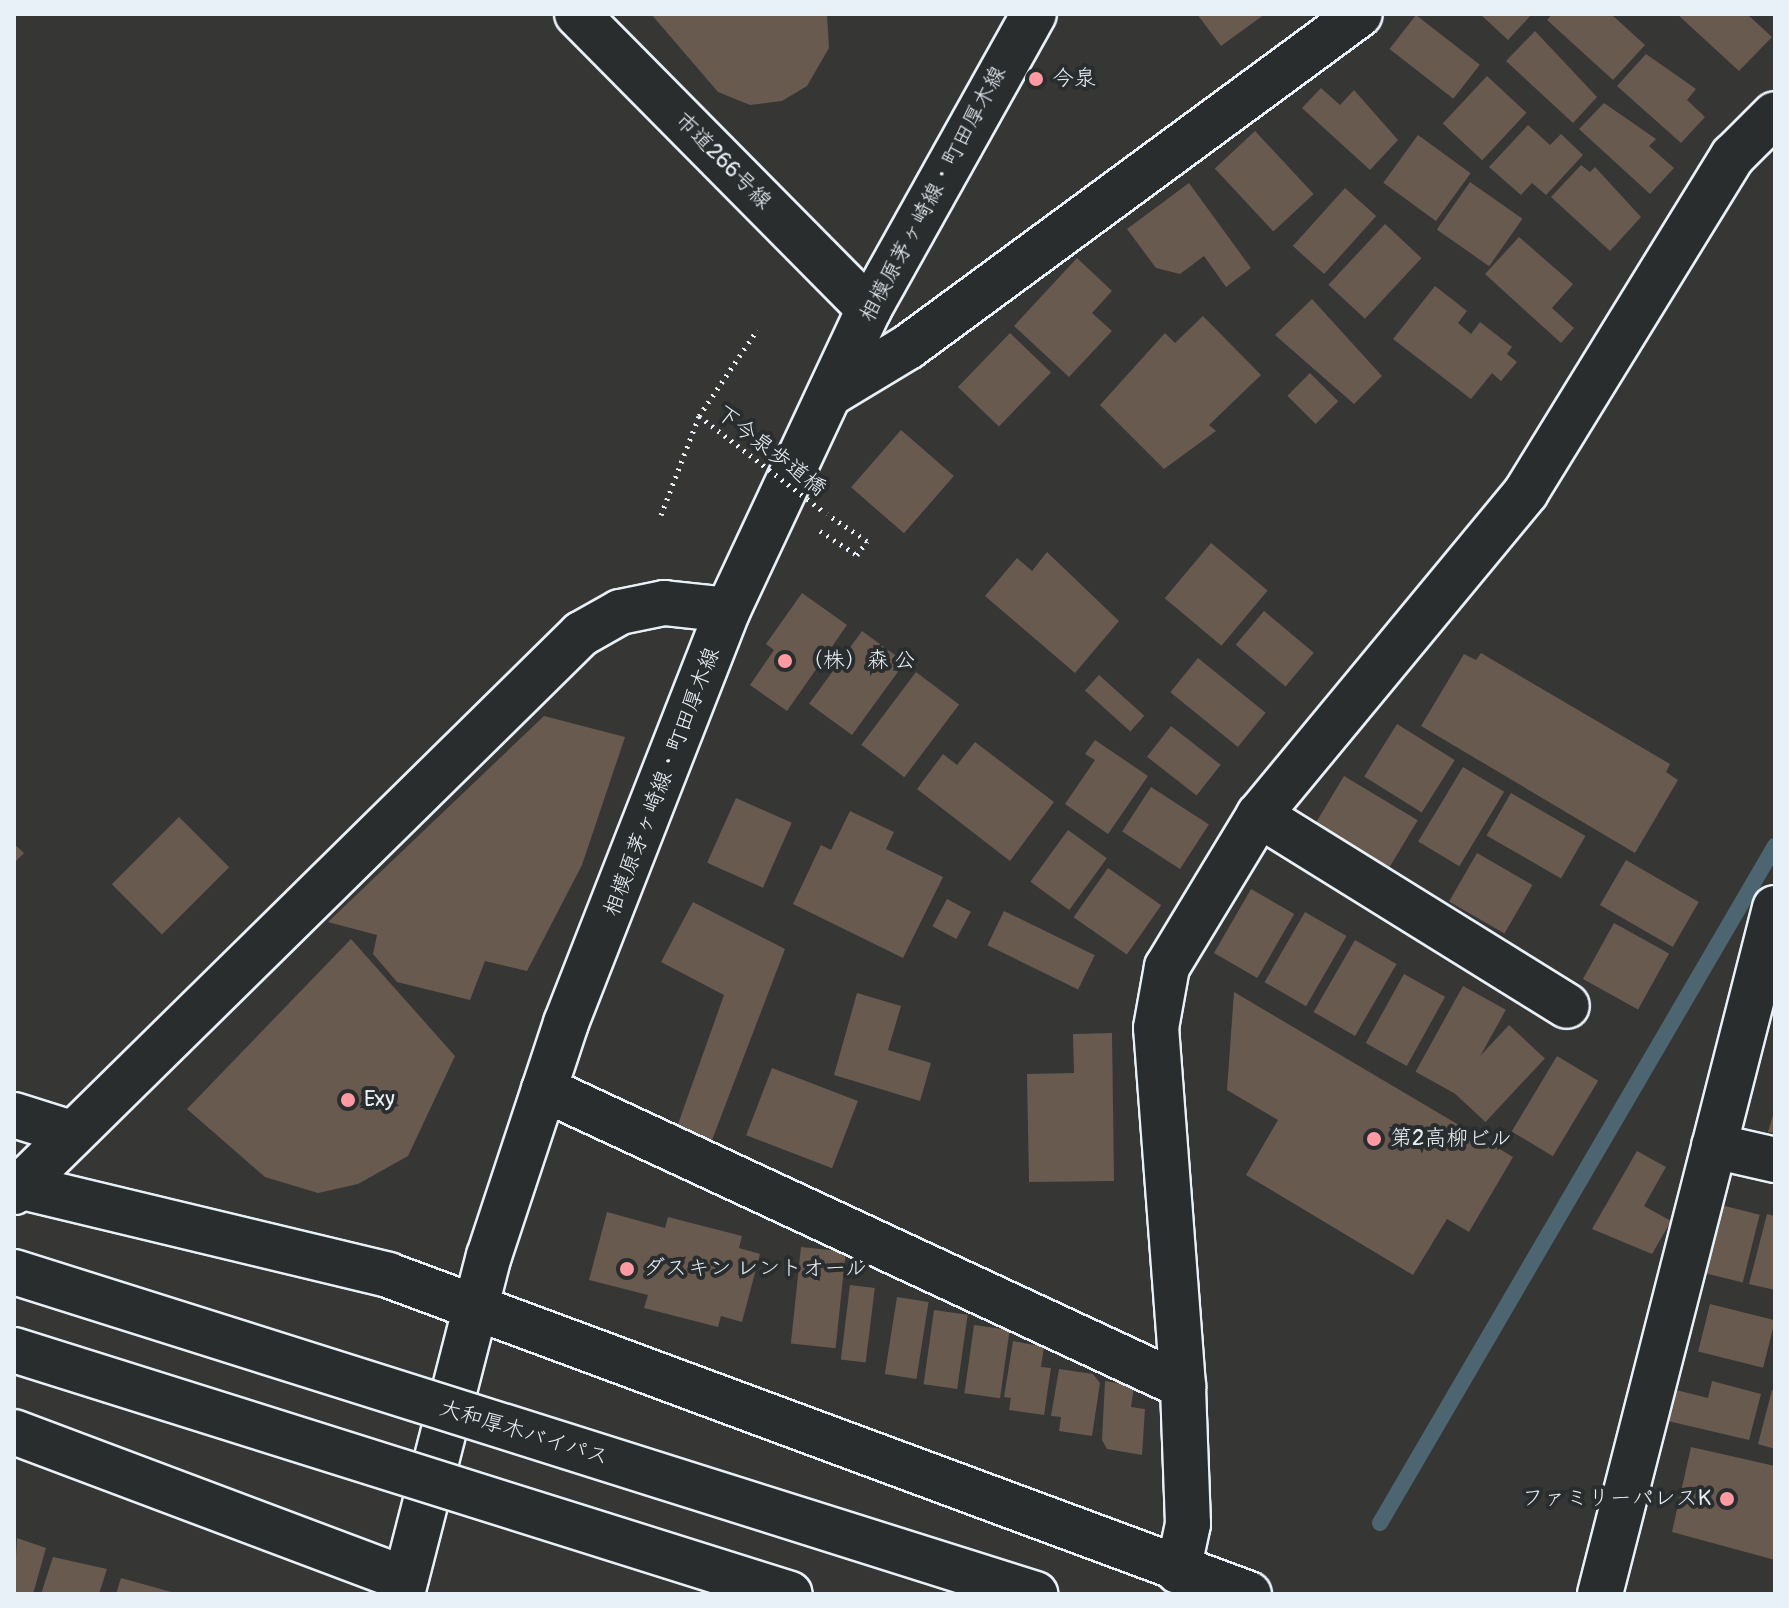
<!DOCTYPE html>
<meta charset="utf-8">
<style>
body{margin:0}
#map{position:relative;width:1789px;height:1608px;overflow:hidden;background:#363635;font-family:Pangolin,"Klee One",sans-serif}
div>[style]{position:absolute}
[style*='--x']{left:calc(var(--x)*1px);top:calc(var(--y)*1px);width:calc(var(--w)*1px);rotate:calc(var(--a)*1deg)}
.stream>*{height:16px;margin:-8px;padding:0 8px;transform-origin:8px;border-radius:8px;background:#4c6570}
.building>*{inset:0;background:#685a4f;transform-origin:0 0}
.path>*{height:5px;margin-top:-2.5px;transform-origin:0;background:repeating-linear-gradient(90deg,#e8f1f8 0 2px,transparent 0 8px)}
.roads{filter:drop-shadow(2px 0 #e8f1f8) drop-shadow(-2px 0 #e8f1f8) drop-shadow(0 2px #e8f1f8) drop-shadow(0 -2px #e8f1f8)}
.minor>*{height:44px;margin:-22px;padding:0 22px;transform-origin:22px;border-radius:22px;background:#2a2d2e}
.major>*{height:44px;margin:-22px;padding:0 22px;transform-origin:22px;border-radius:22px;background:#2a2d2e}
.highway>*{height:44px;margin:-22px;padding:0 22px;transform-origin:22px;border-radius:22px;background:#2a2d2e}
.path-bridge>*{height:5px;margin-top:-2.5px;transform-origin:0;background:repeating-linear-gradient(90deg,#e8f1f8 0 2px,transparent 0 8px)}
.bridges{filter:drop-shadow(2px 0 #e8f1f8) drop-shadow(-2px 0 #e8f1f8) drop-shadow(0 2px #e8f1f8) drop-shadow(0 -2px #e8f1f8)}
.highway-bridge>*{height:44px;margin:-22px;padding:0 22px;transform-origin:22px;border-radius:22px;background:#2a2d2e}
.dots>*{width:22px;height:22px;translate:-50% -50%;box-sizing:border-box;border:4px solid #2a2d2e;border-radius:50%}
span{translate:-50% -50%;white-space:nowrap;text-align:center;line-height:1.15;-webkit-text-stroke:8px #2a2d2e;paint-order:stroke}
.poi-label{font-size:22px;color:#e8f1f8}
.left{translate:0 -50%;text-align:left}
.right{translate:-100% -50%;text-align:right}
.street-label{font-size:22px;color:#e8f1f8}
.frame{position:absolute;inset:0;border:16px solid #e8f1f8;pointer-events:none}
</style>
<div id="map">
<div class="stream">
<i style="--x:1380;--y:1523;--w:784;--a:-59.74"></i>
</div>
<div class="building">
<i style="clip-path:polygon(651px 14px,827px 14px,829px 48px,807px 86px,782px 101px,750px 105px,718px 92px)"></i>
<i style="clip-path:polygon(1197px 14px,1265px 14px,1221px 46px)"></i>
<i style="clip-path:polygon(1480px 14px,1532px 14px,1508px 40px)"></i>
<i style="clip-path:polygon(1552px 14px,1611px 14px,1645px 45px,1613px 80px,1547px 20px)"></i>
<i style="clip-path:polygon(1677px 14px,1747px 14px,1772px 37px,1739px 71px)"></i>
<i style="left:1416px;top:15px;width:81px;height:43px;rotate:38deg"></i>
<i style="clip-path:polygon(1535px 31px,1597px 97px,1573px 123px,1506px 61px)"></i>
<i style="clip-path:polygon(1646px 54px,1696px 89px,1687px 100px,1705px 117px,1681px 143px,1617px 86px)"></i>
<i style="left:1487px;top:76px;width:54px;height:65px;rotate:43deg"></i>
<i style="clip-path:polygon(1321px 88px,1340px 105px,1354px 90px,1398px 140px,1370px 170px,1302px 108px)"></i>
<i style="clip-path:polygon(1604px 103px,1656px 139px,1649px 146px,1674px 168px,1650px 194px,1579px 129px)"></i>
<i style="clip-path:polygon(1528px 125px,1550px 145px,1561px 134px,1583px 155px,1546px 195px,1532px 183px,1521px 195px,1489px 167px)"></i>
<i style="left:1255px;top:131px;width:86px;height:55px;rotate:47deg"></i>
<i style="left:1418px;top:135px;width:65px;height:59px;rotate:36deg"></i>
<i style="clip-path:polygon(1581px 165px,1590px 172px,1595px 167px,1641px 217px,1610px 251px,1551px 197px)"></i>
<i style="left:1470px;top:182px;width:64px;height:58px;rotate:35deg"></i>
<i style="clip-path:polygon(1189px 183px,1251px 268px,1226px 287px,1204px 256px,1180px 274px,1156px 268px,1127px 229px)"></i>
<i style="left:1345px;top:188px;width:42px;height:78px;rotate:42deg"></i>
<i style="left:1385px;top:224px;width:50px;height:83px;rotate:43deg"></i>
<i style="clip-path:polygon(1519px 237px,1573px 284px,1552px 308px,1574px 328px,1561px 343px,1485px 274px)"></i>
<i style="clip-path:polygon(1077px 258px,1112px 291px,1092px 313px,1112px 331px,1069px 377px,1014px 326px)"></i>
<i style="clip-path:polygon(1435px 286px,1467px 311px,1458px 323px,1471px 334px,1480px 322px,1512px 347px,1507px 354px,1517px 362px,1501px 381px,1492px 373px,1471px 399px,1393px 339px)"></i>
<i style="clip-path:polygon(1312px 299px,1382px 376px,1354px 404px,1275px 335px)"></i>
<i style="clip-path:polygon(1203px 316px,1261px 375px,1209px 425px,1216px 431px,1164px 469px,1100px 405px,1165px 333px,1175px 343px)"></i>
<i style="left:1010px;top:333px;width:57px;height:75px;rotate:44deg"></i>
<i style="left:1310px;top:373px;width:40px;height:32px;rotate:45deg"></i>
<i style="left:901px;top:430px;width:70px;height:76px;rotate:41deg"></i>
<i style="left:1211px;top:543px;width:74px;height:72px;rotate:40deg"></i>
<i style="clip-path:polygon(1047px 552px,1119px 621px,1075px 673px,985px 596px,1017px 558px,1032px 571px)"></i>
<i style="clip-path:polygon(802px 593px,847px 625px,787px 711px,750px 685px,774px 650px,766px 644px)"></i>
<i style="left:1264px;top:611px;width:65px;height:44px;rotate:40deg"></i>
<i style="left:862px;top:631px;width:53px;height:90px;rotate:36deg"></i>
<i style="clip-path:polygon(1481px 653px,1670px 764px,1666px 772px,1678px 780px,1635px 853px,1421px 726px,1464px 654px,1476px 660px)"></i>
<i style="left:1198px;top:658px;width:87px;height:44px;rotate:39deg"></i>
<i style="left:916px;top:672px;width:54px;height:91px;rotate:37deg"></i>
<i style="left:1099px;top:675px;width:61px;height:21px;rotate:42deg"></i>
<i style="clip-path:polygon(544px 716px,625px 737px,582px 865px,527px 971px,485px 961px,470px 1000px,397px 982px,373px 954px,377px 935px,328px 922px)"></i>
<i style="left:1397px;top:724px;width:68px;height:62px;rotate:32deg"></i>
<i style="left:1171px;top:726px;width:63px;height:39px;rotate:38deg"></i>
<i style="clip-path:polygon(1095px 740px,1148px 776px,1108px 834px,1065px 804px,1095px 760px,1085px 754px)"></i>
<i style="clip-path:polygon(975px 742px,1054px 802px,1010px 861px,917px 789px,943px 754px,957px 765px)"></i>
<i style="left:1463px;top:767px;width:48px;height:87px;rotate:31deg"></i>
<i style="left:1344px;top:776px;width:86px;height:58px;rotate:31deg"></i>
<i style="left:1151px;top:787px;width:69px;height:53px;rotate:33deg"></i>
<i style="left:1511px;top:793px;width:86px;height:49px;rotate:30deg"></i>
<i style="left:736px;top:798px;width:61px;height:71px;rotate:24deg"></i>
<i style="clip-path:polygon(850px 811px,894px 832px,886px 849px,943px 877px,903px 958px,793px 904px,821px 845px,831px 850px)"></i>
<i style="left:179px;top:817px;width:71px;height:95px;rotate:45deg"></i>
<i style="left:1068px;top:830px;width:48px;height:64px;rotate:36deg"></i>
<i style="clip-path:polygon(14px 844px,24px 853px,14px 863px)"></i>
<i style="left:1477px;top:853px;width:64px;height:56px;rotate:30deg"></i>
<i style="left:1626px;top:860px;width:84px;height:52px;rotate:30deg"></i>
<i style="left:1108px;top:868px;width:65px;height:60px;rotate:35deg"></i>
<i style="left:1251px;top:889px;width:50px;height:74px;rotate:30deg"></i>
<i style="left:947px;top:899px;width:27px;height:31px;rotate:28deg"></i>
<i style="clip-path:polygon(693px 902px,785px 949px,712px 1140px,677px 1127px,724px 995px,661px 962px)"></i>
<i style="left:1004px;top:911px;width:101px;height:38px;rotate:26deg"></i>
<i style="left:1305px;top:912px;width:48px;height:81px;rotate:30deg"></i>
<i style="left:1614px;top:923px;width:63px;height:64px;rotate:29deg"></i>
<i style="clip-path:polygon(351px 939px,455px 1056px,408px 1156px,358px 1184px,318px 1193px,265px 1177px,187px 1109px)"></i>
<i style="left:1355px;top:940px;width:48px;height:83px;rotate:30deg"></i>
<i style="left:1404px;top:974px;width:47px;height:79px;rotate:29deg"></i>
<i style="left:1463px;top:986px;width:49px;height:98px;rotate:29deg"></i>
<i style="clip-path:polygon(1234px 992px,1513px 1157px,1469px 1232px,1447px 1219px,1413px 1275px,1246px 1175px,1278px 1120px,1227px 1090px)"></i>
<i style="clip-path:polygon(857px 993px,901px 1006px,888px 1050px,931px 1063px,920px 1101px,834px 1075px)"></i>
<i style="left:1509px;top:1025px;width:49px;height:87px;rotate:43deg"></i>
<i style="clip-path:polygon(1112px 1033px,1114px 1181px,1029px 1182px,1027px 1074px,1074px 1073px,1073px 1034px)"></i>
<i style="left:1557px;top:1056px;width:48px;height:88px;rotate:31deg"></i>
<i style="left:772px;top:1068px;width:92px;height:72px;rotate:21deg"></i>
<i style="clip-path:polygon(1775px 1108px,1775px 1133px,1768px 1132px)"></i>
<i style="clip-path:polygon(1637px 1151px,1666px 1167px,1644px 1206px,1671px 1221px,1652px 1254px,1592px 1229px)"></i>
<i style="left:1717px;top:1204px;width:44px;height:70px;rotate:14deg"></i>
<i style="clip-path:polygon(607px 1212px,665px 1228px,668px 1217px,742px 1236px,739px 1248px,760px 1254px,742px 1322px,721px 1316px,718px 1327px,644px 1308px,648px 1295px,589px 1280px)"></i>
<i style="clip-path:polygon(1767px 1214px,1775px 1216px,1775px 1290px,1749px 1284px)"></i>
<i style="left:801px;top:1247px;width:45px;height:97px;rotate:6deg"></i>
<i style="left:850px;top:1285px;width:25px;height:75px;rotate:7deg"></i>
<i style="left:897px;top:1297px;width:32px;height:78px;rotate:9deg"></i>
<i style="left:1710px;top:1304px;width:67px;height:49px;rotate:14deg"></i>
<i style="left:934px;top:1310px;width:34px;height:75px;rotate:8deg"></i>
<i style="left:974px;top:1325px;width:36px;height:69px;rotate:8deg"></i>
<i style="clip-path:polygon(1013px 1341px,1044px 1347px,1041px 1367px,1051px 1368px,1044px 1415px,1009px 1410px,1011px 1398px,1004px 1397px)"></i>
<i style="clip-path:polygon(1059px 1369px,1093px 1374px,1100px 1383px,1092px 1436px,1059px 1431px,1061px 1417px,1051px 1416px)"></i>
<i style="clip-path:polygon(1105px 1381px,1134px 1386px,1131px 1407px,1145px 1409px,1142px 1455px,1107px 1449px,1102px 1440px)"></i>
<i style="clip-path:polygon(1712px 1381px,1761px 1394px,1749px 1440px,1668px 1421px,1676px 1390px,1708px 1398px)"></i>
<i style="clip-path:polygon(1772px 1390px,1775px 1390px,1775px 1449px,1758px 1444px)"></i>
<i style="clip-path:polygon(1691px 1447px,1775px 1466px,1775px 1560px,1672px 1532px)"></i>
<i style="clip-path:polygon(17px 1538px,46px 1548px,33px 1594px,14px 1594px)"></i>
<i style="clip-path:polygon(53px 1557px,107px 1569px,99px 1594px,41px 1594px)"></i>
<i style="clip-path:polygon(121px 1578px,175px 1593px,175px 1594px,116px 1594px)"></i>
</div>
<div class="path">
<i style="--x:661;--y:515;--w:106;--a:-69"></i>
<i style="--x:699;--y:416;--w:104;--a:-56"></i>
<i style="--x:820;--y:531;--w:44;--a:33"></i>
<i style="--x:857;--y:555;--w:17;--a:-54"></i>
<i style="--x:867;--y:541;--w:48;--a:-146"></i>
</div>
<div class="roads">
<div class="minor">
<i style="--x:577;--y:14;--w:415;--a:45.3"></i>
<i style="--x:830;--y:394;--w:91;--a:-31.1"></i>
<i style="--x:908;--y:347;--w:561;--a:-36.38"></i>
<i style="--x:1259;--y:815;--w:362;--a:31.8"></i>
<i style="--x:544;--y:1089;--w:705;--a:24.93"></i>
<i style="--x:14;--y:1115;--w:60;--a:17.5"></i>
<i style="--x:1714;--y:1146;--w:63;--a:12.9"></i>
<i style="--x:14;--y:1192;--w:796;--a:-44.54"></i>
<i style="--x:581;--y:634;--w:45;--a:-29.4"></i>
<i style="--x:620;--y:612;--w:45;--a:-11.6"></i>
<i style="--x:664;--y:603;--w:64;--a:6.2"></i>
<i style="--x:1178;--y:1571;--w:48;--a:-78"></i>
<i style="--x:1188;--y:1524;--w:138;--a:-92.1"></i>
<i style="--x:1183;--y:1386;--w:359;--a:-94.3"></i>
<i style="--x:1156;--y:1028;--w:62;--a:-79.8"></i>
<i style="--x:1167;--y:967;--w:178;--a:-58.8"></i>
<i style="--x:1259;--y:815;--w:419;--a:-50.4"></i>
<i style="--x:1526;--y:492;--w:395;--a:-58.4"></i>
<i style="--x:1733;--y:156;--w:59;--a:-45"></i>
<i style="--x:1600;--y:1594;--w:708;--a:-75.69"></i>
</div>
<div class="major">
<i style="--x:402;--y:1594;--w:349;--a:-75.6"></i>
<i style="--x:489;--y:1256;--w:245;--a:-71.7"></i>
<i style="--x:566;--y:1023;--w:444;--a:-68.6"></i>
<i style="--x:728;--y:610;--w:332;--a:-64.9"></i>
<i style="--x:869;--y:309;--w:338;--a:-60.8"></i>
</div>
<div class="highway">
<i style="--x:14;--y:1185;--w:385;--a:13.5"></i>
<i style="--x:388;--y:1275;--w:918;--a:20.33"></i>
<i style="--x:14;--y:1432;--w:418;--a:20.6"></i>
</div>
</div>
<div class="path-bridge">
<i style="--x:699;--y:416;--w:156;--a:37.5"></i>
</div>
<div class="bridges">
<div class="highway-bridge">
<i style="--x:14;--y:1272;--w:1071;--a:17.5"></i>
<i style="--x:14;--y:1350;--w:813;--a:17.45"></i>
</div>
</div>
<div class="dots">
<i style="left:1036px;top:79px;background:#ff9aa2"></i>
<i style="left:785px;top:661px;background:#ff9aa2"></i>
<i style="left:348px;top:1100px;background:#ff9aa2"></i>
<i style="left:1374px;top:1139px;background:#ff9aa2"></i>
<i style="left:627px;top:1269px;background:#ff9aa2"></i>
<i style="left:1727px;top:1499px;background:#ff9aa2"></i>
</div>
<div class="poi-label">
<span class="left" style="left:1052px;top:79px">今泉</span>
<span class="left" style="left:801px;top:661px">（株）森 公</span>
<span class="left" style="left:364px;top:1100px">Exy</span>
<span class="left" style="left:1390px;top:1139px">第2高柳ビル</span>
<span class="left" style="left:643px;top:1269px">ダスキン レントオール</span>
<span class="right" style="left:1711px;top:1499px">ファミリーパレスK</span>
</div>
<div class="street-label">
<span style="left:723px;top:161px;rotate:45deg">市道266号線</span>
<span style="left:933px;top:194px;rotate:-62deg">相模原茅ヶ崎線・町田厚木線</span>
<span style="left:771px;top:451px;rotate:38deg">下今泉歩道橋</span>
<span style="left:662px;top:782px;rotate:-69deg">相模原茅ヶ崎線・町田厚木線</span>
<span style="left:524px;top:1433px;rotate:17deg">大和厚木バイパス</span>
</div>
<div class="frame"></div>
</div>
